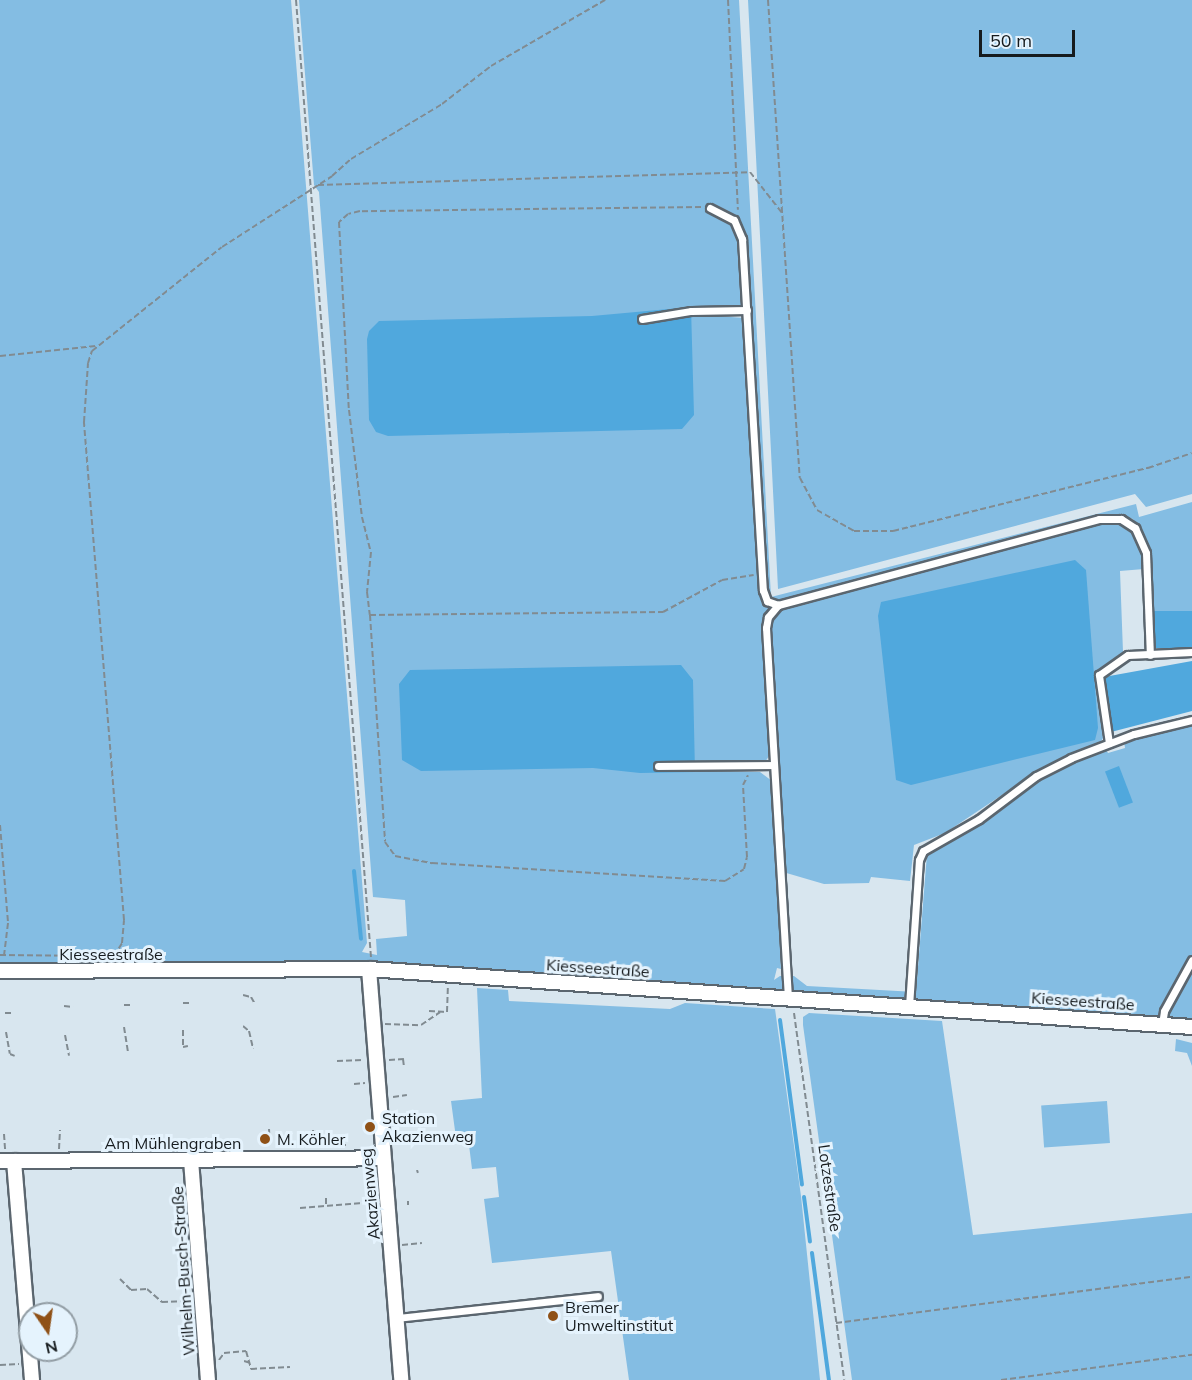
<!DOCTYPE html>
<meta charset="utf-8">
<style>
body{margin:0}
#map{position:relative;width:1192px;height:1380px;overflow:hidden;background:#d8e6ef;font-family:Mulish,sans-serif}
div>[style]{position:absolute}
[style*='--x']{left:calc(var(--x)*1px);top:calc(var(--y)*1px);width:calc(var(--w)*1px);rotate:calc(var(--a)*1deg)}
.green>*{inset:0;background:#84bde3;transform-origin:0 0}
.water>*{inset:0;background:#50a8dd;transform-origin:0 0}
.stream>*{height:4px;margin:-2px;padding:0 2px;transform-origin:2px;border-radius:2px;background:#50a8dd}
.path>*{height:2px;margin-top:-1px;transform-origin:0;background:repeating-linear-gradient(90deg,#818b91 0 6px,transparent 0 9px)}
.roads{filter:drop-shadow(2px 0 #5b666f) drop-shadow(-2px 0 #5b666f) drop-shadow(0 2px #5b666f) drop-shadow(0 -2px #5b666f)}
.service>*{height:7px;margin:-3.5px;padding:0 3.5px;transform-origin:3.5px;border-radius:3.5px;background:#fff}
.minor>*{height:14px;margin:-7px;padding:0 7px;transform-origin:7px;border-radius:7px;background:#fff}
.dots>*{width:16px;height:16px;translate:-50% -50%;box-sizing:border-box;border:3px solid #e5f3fd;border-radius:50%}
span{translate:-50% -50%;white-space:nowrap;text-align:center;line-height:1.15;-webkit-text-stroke:6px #e5f3fd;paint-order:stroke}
.street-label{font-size:16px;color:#161b1e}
.poi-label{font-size:16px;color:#161b1e}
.left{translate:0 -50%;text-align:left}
.north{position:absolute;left:18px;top:1302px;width:60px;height:60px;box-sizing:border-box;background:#e5f3fd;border:2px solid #929da4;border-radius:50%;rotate:167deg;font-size:16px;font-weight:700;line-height:24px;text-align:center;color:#161b1e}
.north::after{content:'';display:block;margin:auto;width:21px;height:27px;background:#8f5117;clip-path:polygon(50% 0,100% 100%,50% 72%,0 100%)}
.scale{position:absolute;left:979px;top:30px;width:96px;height:27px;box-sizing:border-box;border:3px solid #161b1e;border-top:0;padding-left:8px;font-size:18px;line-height:21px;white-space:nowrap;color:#161b1e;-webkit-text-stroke:4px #e5f3fd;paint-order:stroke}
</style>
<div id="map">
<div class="green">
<i style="clip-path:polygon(0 0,291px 0,367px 943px,362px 952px,377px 955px,376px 939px,407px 936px,405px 900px,373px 897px,319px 192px,314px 185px,299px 0,739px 0,771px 597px,1136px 504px,1139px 517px,1192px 502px,1192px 611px,1153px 612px,1148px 553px,1142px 535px,1133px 519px,1114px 514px,777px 602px,771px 600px,765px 590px,745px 234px,740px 222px,731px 214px,712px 206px,737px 229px,740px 237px,744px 307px,692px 307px,691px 314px,744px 318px,759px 593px,772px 606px,763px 626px,771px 753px,765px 762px,695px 766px,695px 771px,760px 772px,772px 781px,781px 969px,777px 968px,774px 980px,780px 976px,794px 976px,807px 986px,916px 992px,927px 854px,1029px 786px,1075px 760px,1105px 748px,1108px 753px,1125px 748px,1124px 741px,1136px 737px,1192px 723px,1192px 955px,1161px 1010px,1192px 966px,1192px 1023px,380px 963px,0 967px)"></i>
<i style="clip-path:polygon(748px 0,1192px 0,1192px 494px,1146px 507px,1135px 494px,778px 589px)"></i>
<i style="clip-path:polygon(1117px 522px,1133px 530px,1143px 554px,1144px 569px,1120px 571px,1123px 652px,1096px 674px,1103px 738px,1100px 743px,1035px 773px,945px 833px,914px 845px,910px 881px,871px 877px,869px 883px,824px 884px,783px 872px,769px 626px,781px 607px,1097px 523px)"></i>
<i style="clip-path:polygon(477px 988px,508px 990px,509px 1001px,670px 1009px,685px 1003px,775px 1009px,801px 1196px,820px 1380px,629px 1380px,611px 1251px,492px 1263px,484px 1199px,499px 1197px,496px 1167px,472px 1169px,468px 1137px,456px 1138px,451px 1101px,482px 1098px)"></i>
<i style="clip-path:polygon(809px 1013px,942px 1021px,973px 1235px,1192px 1213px,1192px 1380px,852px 1380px,803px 1025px,803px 1017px)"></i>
<i style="clip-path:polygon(1176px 1039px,1192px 1043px,1192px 1066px,1187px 1053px,1175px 1051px)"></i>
<i style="left:1107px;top:1101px;width:42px;height:66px;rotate:86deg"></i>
</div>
<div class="water">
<i style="clip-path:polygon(691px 307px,694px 415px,682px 429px,388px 436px,376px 432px,369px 420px,367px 339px,369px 331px,379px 321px,592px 316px)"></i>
<i style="clip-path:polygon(1075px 560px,1086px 570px,1098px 728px,1095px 740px,911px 785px,896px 780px,878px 616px,881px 602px)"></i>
<i style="left:1192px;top:611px;width:37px;height:39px;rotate:90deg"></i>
<i style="clip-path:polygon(1192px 661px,1192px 711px,1111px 732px,1104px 677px)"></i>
<i style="clip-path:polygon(681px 665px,693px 680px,695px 772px,640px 773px,593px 768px,421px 771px,402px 760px,399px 684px,410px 670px)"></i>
<i style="left:1119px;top:766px;width:39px;height:15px;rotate:69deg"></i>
</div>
<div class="stream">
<i style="--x:354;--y:871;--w:68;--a:84.1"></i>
<i style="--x:780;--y:1020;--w:166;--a:82.4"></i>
<i style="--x:804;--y:1197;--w:45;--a:82.4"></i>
<i style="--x:812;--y:1253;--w:128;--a:82.4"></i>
</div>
<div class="path">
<i style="--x:296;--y:0;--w:960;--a:85.52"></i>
<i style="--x:728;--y:0;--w:210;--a:87.3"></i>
<i style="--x:768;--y:0;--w:479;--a:86.2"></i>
<i style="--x:800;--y:478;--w:36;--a:62"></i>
<i style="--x:817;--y:510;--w:43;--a:29.6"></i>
<i style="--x:854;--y:531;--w:39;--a:0"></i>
<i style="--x:893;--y:531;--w:263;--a:-13.9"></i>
<i style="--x:1148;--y:468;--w:46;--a:-18.8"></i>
<i style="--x:318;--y:185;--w:432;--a:-1.7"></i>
<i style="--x:750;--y:172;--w:52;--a:52"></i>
<i style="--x:701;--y:207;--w:341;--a:179.3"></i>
<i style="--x:360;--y:211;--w:12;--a:166"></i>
<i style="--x:348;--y:214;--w:12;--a:138"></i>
<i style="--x:339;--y:222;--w:188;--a:87"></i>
<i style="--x:349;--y:410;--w:108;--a:83.1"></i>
<i style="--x:362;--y:517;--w:36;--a:76"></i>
<i style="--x:371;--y:552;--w:40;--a:95.7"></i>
<i style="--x:367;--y:592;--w:23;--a:83"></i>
<i style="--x:370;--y:615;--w:293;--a:-0.6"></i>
<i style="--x:663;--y:612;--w:67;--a:-28.5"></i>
<i style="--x:722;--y:580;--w:32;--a:-9"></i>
<i style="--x:0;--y:356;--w:96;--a:-6"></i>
<i style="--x:370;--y:615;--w:227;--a:86.2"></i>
<i style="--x:385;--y:842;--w:17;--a:54"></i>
<i style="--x:395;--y:856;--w:38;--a:11"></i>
<i style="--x:432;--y:863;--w:294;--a:3.5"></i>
<i style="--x:725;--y:881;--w:22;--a:-32"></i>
<i style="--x:744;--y:869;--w:12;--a:-76"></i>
<i style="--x:747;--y:857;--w:72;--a:-93.2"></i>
<i style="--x:743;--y:785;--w:11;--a:-63"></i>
<i style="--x:0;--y:825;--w:98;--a:85.3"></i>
<i style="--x:8;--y:923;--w:32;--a:97"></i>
<i style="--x:0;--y:955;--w:99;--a:0.6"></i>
<i style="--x:114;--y:956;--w:15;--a:-58"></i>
<i style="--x:122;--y:943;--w:23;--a:-85"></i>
<i style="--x:124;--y:920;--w:500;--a:-94.6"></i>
<i style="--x:84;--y:422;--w:59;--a:-86.1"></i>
<i style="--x:88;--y:363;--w:13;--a:-72"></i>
<i style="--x:92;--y:351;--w:166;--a:-38.7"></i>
<i style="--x:222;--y:247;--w:131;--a:-32.8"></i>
<i style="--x:332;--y:176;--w:25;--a:-42"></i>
<i style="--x:351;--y:159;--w:106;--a:-31.1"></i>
<i style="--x:442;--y:104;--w:62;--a:-37.8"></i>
<i style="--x:491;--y:66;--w:132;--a:-30.1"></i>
<i style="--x:243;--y:995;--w:8;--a:14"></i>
<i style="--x:251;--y:997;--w:8;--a:60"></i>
<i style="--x:183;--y:1003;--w:6;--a:0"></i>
<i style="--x:124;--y:1005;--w:9;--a:0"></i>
<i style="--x:64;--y:1006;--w:9;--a:6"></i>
<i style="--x:429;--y:1011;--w:18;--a:3"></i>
<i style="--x:447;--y:1012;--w:26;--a:-88"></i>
<i style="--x:5;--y:1013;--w:9;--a:0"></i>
<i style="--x:794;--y:1013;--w:370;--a:82.2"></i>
<i style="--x:385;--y:1024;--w:36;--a:2"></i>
<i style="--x:421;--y:1025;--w:23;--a:-34"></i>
<i style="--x:243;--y:1026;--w:8;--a:40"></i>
<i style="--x:249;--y:1031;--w:18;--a:77"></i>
<i style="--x:124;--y:1027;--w:25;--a:81"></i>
<i style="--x:183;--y:1030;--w:17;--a:90"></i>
<i style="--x:183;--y:1047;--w:5;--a:-11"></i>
<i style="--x:6;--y:1032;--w:22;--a:80"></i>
<i style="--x:10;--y:1054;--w:5;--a:22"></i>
<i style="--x:65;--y:1035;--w:21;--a:79"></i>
<i style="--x:403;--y:1059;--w:8;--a:83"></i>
<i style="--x:389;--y:1060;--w:15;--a:-4"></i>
<i style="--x:337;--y:1061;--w:26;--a:-2"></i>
<i style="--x:354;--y:1084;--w:11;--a:-5"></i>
<i style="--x:393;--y:1097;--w:14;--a:-8"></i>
<i style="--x:269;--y:1129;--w:18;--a:87"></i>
<i style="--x:313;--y:1130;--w:17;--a:83"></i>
<i style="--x:4;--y:1134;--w:15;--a:86"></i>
<i style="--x:345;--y:1135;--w:11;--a:90"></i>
<i style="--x:396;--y:1139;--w:8;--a:-14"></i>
<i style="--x:59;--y:1149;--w:19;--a:-87"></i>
<i style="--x:417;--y:1170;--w:3;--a:72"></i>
<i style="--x:326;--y:1198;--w:8;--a:90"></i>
<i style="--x:408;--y:1201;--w:4;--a:90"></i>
<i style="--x:300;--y:1208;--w:75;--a:-4.6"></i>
<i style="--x:402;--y:1245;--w:20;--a:-6"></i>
<i style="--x:120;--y:1279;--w:16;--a:45"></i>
<i style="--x:131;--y:1290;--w:16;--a:-4"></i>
<i style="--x:147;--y:1289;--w:20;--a:41"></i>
<i style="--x:162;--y:1302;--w:27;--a:-2"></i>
<i style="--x:836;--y:1323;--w:359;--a:-7.4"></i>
<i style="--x:219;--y:1360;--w:9;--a:-54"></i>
<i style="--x:224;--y:1353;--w:22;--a:-5"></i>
<i style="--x:246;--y:1351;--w:19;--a:74"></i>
<i style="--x:251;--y:1369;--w:39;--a:-3"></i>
<i style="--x:244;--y:1361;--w:7;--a:16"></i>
<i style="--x:0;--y:1365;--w:19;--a:-3"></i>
<i style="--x:1001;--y:1380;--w:193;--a:-7.5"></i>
</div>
<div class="roads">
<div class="service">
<i style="--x:710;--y:208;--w:27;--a:27"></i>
<i style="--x:734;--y:220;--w:21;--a:67"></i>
<i style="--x:742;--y:239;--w:352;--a:86.6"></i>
<i style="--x:763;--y:590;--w:12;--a:70"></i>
<i style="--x:767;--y:601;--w:12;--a:20"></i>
<i style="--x:642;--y:319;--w:50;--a:-9.3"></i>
<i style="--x:691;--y:311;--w:56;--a:-1"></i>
<i style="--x:1109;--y:743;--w:69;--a:-98.4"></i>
<i style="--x:1099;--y:675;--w:35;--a:-35"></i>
<i style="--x:1128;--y:655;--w:64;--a:-2.7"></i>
<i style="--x:658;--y:766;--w:116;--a:-0.5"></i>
<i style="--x:788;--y:998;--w:371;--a:-93.4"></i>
<i style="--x:766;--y:628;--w:11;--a:-80"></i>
<i style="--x:768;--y:617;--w:16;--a:-50"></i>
<i style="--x:778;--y:605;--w:332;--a:-15"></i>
<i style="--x:1099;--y:519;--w:22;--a:0"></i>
<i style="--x:1121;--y:519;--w:17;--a:33"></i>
<i style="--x:1135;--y:528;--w:27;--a:66"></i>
<i style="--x:1146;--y:553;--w:102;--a:87.8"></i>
<i style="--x:909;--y:1006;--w:146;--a:-86.1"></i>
<i style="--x:919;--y:860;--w:10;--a:-66"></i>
<i style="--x:923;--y:851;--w:64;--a:-29.7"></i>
<i style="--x:979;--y:819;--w:71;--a:-37"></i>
<i style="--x:1036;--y:776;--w:39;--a:-27"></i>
<i style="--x:1071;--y:758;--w:67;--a:-20.9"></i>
<i style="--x:1134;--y:734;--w:60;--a:-13.6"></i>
<i style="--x:1162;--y:1024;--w:13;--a:-81"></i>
<i style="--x:1164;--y:1011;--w:58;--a:-61.2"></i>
<i style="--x:397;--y:1318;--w:202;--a:-6.2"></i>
</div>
<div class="minor">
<i style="--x:369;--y:969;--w:412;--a:85.5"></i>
<i style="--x:0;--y:971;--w:369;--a:-0.3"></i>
<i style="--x:369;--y:969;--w:825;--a:4.03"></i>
<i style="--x:191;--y:1160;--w:221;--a:85.6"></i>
<i style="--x:0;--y:1161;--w:383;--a:-0.4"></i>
<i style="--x:14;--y:1161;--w:220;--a:85.3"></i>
</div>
</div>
<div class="dots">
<i style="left:370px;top:1127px;background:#8f5117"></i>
<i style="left:265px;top:1139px;background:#8f5117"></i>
<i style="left:553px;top:1316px;background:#8f5117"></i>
</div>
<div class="street-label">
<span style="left:111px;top:954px">Kiesseestraße</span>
<span style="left:598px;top:968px;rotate:4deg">Kiesseestraße</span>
<span style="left:1083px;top:1001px;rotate:4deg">Kiesseestraße</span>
<span style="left:173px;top:1143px">Am Mühlengraben</span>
<span style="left:830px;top:1188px;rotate:82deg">Lotzestraße</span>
<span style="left:370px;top:1194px;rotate:-95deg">Akazienweg</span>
<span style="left:183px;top:1271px;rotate:-94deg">Wilhelm-Busch-Straße</span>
</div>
<div class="poi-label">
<span class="left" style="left:382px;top:1127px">Station<br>Akazienweg</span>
<span class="left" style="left:277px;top:1139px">M. Köhler</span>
<span class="left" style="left:565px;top:1316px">Bremer<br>Umweltinstitut</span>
</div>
<div class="north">N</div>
<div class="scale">50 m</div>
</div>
